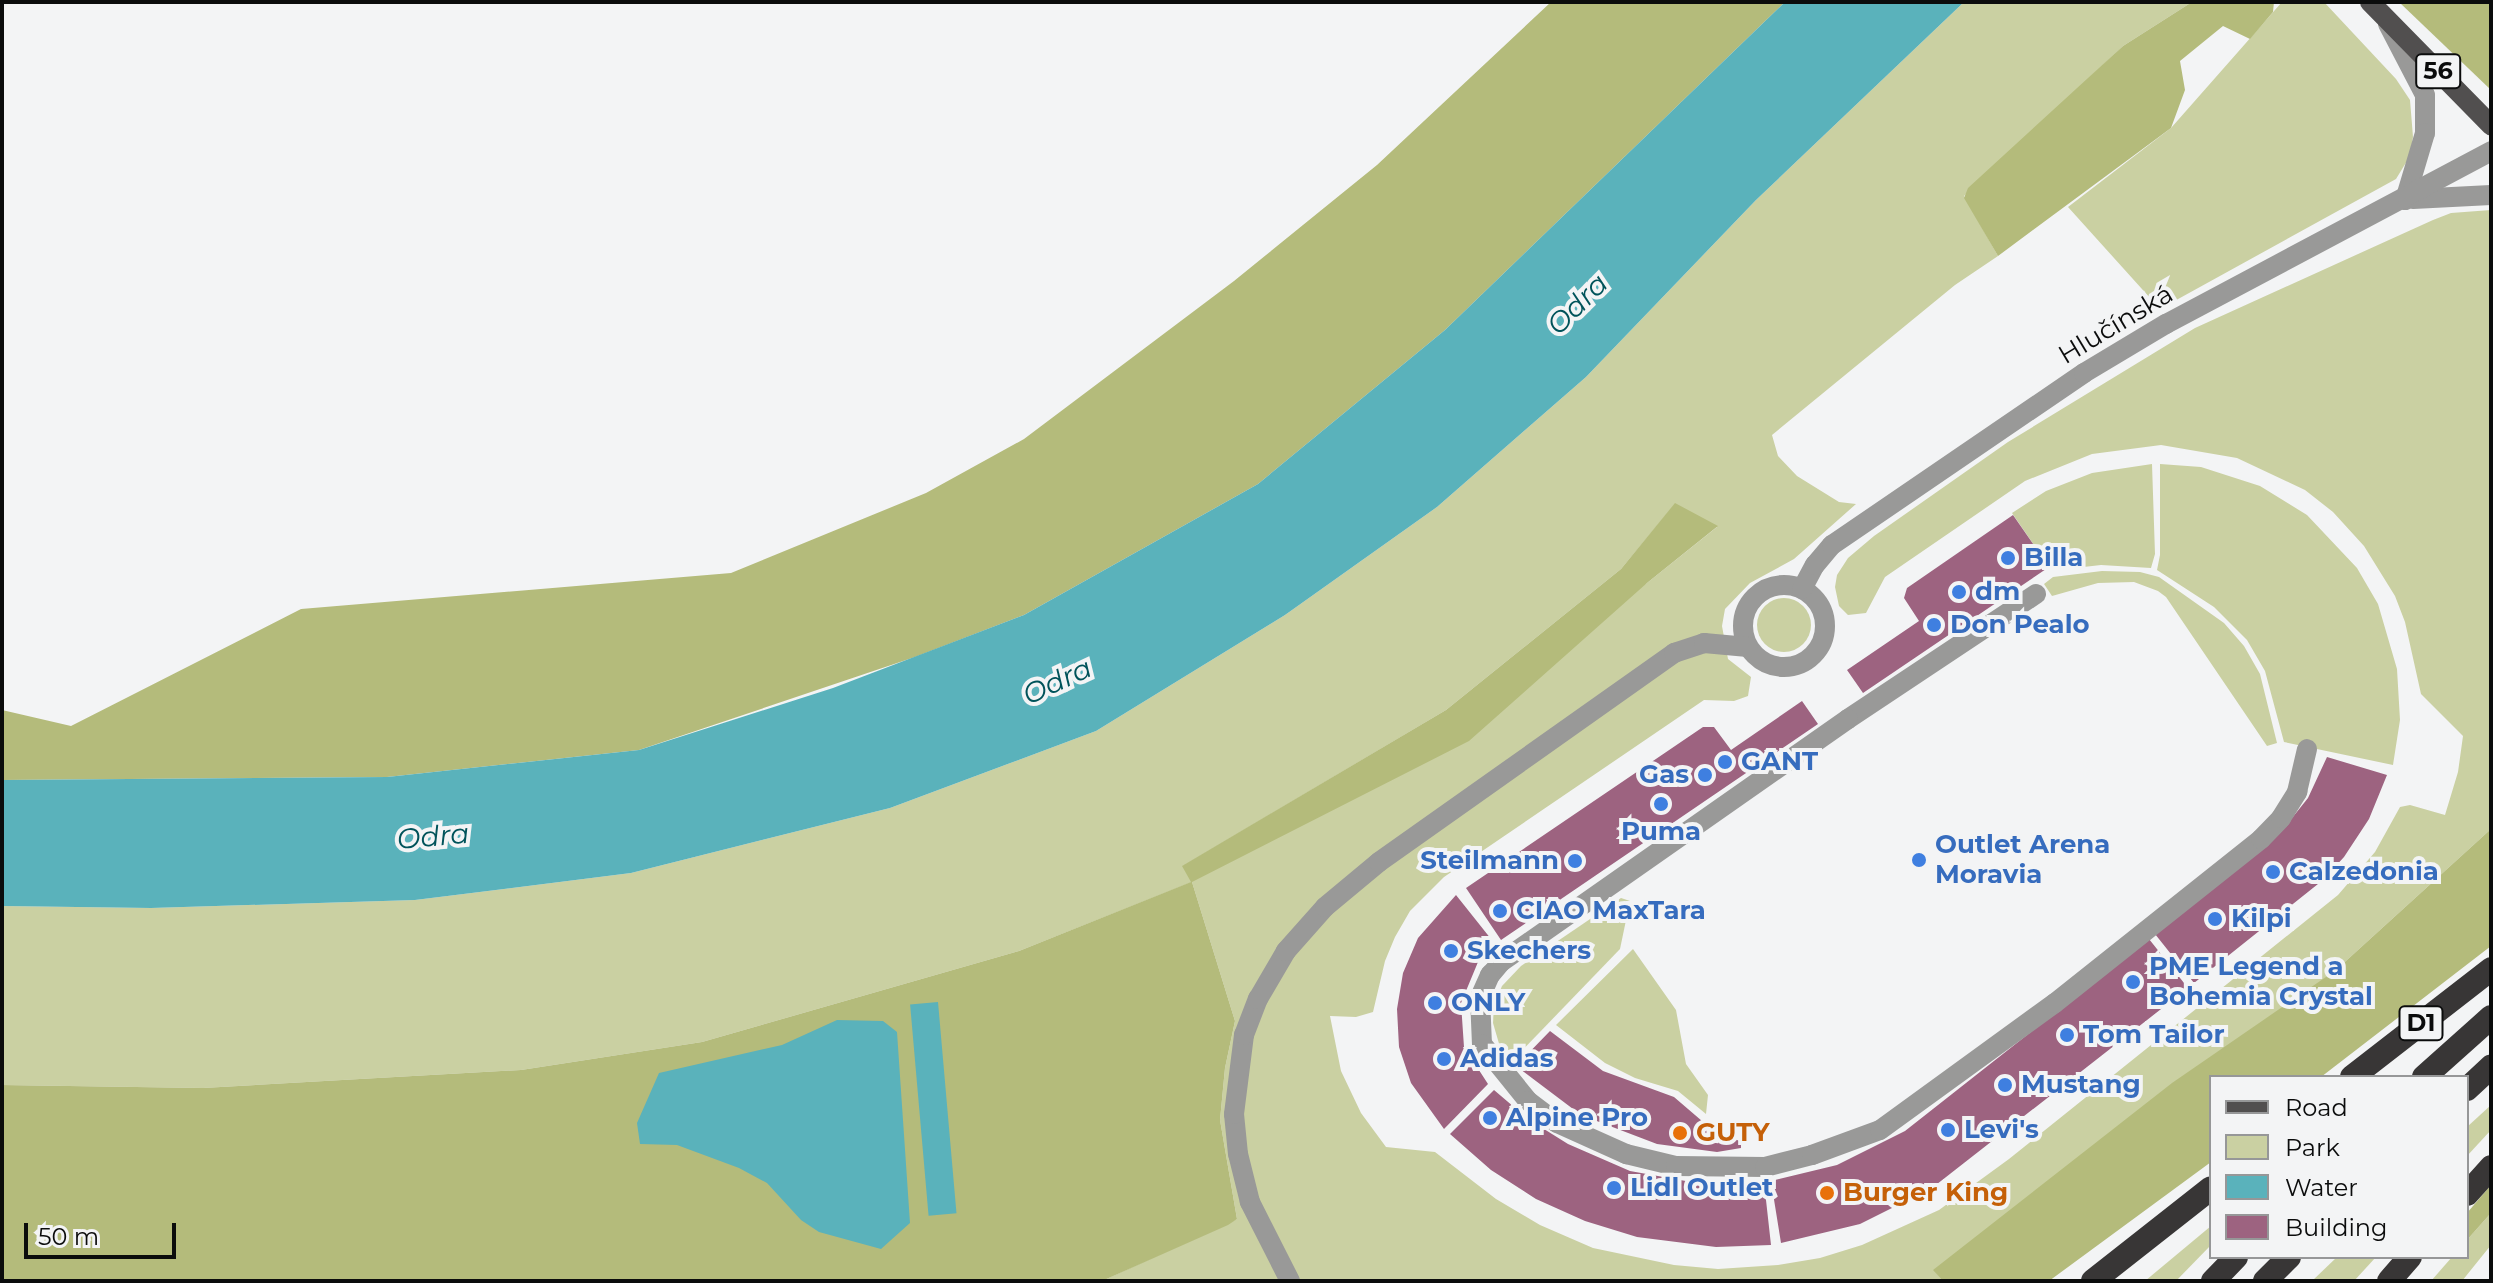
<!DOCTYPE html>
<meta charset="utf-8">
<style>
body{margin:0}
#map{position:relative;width:2493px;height:1283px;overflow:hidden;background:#f3f4f5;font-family:Montserrat,sans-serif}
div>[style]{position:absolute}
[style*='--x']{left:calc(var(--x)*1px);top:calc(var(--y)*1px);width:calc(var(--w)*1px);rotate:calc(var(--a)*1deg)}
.green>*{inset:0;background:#cad0a2}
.round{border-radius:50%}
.forest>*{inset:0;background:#b4bb7b}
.water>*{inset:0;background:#5ab2bb;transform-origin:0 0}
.building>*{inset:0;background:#9d6380}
.minor>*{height:20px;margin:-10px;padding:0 10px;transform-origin:10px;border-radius:10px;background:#999998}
.minor>.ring{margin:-10px;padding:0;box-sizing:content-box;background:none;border:20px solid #999998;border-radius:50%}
.major>*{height:20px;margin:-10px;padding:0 10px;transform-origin:10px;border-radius:10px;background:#514f4f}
.highway>*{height:24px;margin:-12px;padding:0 12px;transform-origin:12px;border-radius:12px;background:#383636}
.dots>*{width:22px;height:22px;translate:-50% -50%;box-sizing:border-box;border:4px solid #f3f4f5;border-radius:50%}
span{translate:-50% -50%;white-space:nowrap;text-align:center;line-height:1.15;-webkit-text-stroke:8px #f3f4f5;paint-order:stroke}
.shield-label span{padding:2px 6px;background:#f3f4f5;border:2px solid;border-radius:6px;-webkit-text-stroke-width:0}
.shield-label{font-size:24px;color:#0b0c0c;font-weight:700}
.street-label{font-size:26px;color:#0b0c0c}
.shop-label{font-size:26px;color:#366cbe;font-weight:700}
.left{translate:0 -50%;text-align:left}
.right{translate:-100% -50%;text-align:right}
.food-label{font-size:26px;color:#c56008;font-weight:700}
.water-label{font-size:28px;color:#00535a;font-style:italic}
.frame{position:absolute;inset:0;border:4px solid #0b0c0c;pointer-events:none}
.legend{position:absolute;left:2209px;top:1075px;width:260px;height:184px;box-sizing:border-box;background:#f3f4f5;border:2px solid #969798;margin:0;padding:10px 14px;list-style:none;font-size:24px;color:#0b0c0c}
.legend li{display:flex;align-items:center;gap:16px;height:40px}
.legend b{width:40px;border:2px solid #969798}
.scale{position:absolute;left:24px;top:1223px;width:152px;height:36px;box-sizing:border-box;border:4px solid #0b0c0c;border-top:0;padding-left:10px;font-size:24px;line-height:28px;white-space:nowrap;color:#0b0c0c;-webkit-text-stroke:6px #f3f4f5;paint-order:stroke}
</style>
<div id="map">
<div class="green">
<i style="clip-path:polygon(evenodd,1964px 2px,2192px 2px,2123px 46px,1964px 196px,1998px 256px,1955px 285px,1772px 435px,1778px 456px,1797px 476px,1839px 502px,1856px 504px,1794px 559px,1750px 583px,1725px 609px,1722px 626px,1728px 659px,1751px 677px,1748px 696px,1734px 701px,1704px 700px,1444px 877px,1410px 911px,1395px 937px,1385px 961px,1373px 1012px,1356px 1017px,1330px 1016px,1341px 1071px,1361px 1113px,1386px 1147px,1435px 1152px,1496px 1199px,1540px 1225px,1593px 1248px,1674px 1265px,1718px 1269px,1778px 1265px,1820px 1258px,1862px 1245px,1939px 1210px,2009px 1159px,2338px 895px,2375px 852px,2400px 807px,2410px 805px,2445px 815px,2458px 772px,2463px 736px,2421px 694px,2405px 622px,2395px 596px,2364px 546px,2333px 512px,2305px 490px,2237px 458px,2161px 445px,2092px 454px,2025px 481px,1885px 577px,1866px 613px,1848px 615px,1839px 606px,1835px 587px,1837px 575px,1848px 558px,1874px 536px,2008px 442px,2195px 328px,2433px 220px,2451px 213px,2491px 210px,2491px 829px,2336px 970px,1934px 1270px,1943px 1281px,1102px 1281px,1237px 1219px,1220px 1120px,1225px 1068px,1235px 1021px,1192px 882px,1019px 951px,702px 1042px,521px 1070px,203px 1088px,2px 1085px,2px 906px,151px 908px,415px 900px,631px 873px,890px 808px,1096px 731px,1285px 615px,1437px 507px,1586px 377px,1756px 200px,1964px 2px,1675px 504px,1717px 527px,1647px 583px,1192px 881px,1183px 866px,1446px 710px,1621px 569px,1675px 504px)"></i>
<i style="clip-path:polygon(2282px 2px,2324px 2px,2396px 79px,2410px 100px,2413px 137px,2410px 156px,2396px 179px,2160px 309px,2068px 207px,2171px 128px)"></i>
<i style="clip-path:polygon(2152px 464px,2155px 554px,2151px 568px,2101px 565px,2057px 570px,2053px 564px,2049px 567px,2012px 513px,2046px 491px,2092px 473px)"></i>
<i style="clip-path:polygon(2160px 464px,2201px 467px,2260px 486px,2307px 515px,2357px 568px,2378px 604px,2397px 669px,2400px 720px,2393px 765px,2284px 742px,2265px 671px,2247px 640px,2214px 607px,2157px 570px,2160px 555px)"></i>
<i style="clip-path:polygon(2102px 571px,2140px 572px,2159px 577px,2224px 623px,2244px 646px,2260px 674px,2277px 743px,2267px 746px,2166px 597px,2158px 591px,2134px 582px,2098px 583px,2052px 596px,2044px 584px,2053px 577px)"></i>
<i class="round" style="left:1757px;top:598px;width:54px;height:54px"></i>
<i style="clip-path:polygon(1621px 898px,1630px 901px,1620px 949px,1512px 1061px,1500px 1047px,1493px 1023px,1494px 1005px,1502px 986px,1521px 966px)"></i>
<i style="clip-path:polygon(1633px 949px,1676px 1010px,1686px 1064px,1708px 1095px,1706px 1114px,1678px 1091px,1635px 1078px,1605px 1063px,1556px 1025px)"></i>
<i style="clip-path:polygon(2491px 1105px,2491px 1130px,2467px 1156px,2467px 1127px)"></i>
<i style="clip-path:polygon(2491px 1213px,2491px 1245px,2462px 1281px,2431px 1281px,2452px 1257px,2467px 1257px,2467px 1240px)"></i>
<i style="clip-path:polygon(2211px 1226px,2211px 1245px,2176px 1281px,2145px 1281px)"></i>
<i style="clip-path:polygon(2337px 1257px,2376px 1257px,2354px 1281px,2312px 1281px)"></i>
</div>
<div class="forest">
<i style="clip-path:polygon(1551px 2px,1785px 2px,1445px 330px,1258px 484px,1024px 615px,915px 657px,639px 750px,387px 777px,2px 780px,2px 710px,71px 726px,301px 609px,731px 573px,926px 493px,1024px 439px,1234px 281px,1377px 165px)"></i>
<i style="clip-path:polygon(2192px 2px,2274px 2px,2273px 12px,2250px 39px,2223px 26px,2180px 61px,2185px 90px,2171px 128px,1998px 256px,1964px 198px,1968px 188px,2123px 46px)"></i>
<i style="clip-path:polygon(2399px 2px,2491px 2px,2491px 90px)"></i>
<i style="clip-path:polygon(1675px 503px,1718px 526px,1647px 583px,1469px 741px,1192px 882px,1235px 1021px,1225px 1068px,1220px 1120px,1237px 1219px,1228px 1225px,1102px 1281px,2px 1281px,2px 1085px,203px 1088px,521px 1070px,702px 1042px,1019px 951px,1191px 882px,1182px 866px,1446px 710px,1621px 569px)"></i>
<i style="clip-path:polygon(2491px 829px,2491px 946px,2321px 1077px,2211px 1077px,2211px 1162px,2049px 1281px,1943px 1281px,1933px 1270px,2172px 1083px,2336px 970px)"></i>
<i style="clip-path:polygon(2491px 1185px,2491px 1213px,2467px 1240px,2467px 1213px)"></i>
</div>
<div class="water">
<i style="clip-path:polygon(1785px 2px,1964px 2px,1756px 200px,1586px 377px,1437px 507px,1285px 615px,1096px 731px,890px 808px,631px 873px,415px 900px,151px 908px,2px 906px,2px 780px,387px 777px,639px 750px,833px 688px,1024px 615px,1258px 484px,1445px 330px)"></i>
<i style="left:938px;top:1002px;width:212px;height:28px;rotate:85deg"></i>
<i style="clip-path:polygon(837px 1020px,883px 1021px,897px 1032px,910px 1223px,881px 1249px,819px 1232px,801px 1220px,767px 1183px,739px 1168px,677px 1145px,640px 1144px,637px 1123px,659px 1073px,782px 1045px)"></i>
</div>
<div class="building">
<i style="clip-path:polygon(2013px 515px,2049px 567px,1863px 693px,1847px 670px,1919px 621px,1904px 598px,1907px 588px)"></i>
<i style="clip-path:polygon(1802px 701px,1818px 724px,1501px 940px,1466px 888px,1703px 727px,1714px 727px,1731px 750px)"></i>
<i style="clip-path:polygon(2327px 757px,2387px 775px,2369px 819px,2344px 857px,2323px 880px,2194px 983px,2155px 934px,2280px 833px,2308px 798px)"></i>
<i style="clip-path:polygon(1456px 895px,1495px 944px,1478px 962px,1461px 1003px,1464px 1047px,1488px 1084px,1444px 1129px,1411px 1083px,1399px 1047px,1397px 1009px,1403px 973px,1418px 938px)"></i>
<i style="clip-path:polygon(2149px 939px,2188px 988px,1932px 1188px,1860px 1224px,1781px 1243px,1771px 1181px,1837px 1165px,1905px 1131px)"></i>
<i style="clip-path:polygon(1550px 1031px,1603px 1071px,1674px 1097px,1702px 1121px,1741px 1142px,1741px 1148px,1717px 1152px,1657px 1144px,1581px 1115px,1516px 1066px)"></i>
<i style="clip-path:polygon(1494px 1090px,1528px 1119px,1568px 1144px,1630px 1171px,1697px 1183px,1764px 1182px,1771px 1245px,1716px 1247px,1637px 1237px,1585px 1221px,1536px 1199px,1491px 1170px,1450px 1134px)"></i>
</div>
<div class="minor">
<i style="--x:2388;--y:24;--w:80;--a:62.5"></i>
<i style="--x:2425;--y:95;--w:38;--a:90"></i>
<i style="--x:2425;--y:133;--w:70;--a:106.6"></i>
<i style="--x:2413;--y:199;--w:78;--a:-2.9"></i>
<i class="ring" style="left:1743px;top:585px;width:62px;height:62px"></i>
<i style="--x:1802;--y:589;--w:27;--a:-62"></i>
<i style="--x:1815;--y:565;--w:26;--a:-50"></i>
<i style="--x:1832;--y:545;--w:305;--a:-34.3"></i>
<i style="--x:2084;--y:373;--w:96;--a:-30.9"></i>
<i style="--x:2166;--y:324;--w:368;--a:-28"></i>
<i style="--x:2036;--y:594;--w:226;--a:146.4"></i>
<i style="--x:1848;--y:719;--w:424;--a:145"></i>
<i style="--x:1501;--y:962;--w:17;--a:130"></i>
<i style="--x:1490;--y:975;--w:24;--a:114"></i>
<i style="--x:1480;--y:997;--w:47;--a:87.6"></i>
<i style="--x:1482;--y:1044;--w:73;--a:51.1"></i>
<i style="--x:1528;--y:1101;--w:36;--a:37"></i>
<i style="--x:1557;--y:1123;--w:76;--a:24.2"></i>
<i style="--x:1626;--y:1154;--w:51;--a:13.5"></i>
<i style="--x:1676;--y:1166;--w:89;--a:0.6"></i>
<i style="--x:1765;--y:1167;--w:49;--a:-14.3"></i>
<i style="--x:1812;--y:1155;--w:72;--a:-20.2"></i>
<i style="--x:1880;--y:1130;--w:216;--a:-36"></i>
<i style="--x:2055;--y:1003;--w:263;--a:-38.5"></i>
<i style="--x:2261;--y:839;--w:29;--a:-46"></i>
<i style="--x:2281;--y:818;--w:31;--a:-58"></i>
<i style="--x:2297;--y:792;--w:44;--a:-76.9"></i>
<i style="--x:1290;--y:1281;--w:89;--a:-116.9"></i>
<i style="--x:1250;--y:1202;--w:49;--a:-104"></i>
<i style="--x:1238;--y:1154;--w:40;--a:-95.7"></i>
<i style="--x:1234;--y:1114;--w:80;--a:-82.8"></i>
<i style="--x:1244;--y:1035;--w:39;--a:-69"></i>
<i style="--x:1258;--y:999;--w:56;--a:-59.7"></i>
<i style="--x:1286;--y:951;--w:59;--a:-48.4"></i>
<i style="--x:1325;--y:907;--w:70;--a:-39.8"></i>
<i style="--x:1379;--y:862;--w:362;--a:-35.3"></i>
<i style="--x:1674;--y:653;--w:32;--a:-18"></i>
<i style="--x:1704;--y:643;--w:44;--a:5.2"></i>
</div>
<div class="major">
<i style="--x:2370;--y:2;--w:173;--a:45.5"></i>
</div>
<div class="highway">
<i style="--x:2352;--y:1077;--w:176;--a:-37.8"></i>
<i style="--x:2424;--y:1077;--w:90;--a:-41.8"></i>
<i style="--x:2467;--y:1089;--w:33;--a:-43"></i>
<i style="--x:2467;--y:1194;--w:36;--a:-48"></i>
<i style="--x:2093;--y:1281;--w:150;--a:-38.2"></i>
<i style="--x:2213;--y:1281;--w:33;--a:-46"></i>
<i style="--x:2265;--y:1281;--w:34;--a:-45"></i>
<i style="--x:2389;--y:1281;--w:32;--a:-49"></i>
</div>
<div class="dots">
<i style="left:2008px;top:558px;background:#3f7fe0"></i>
<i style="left:1959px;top:592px;background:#3f7fe0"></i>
<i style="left:1934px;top:625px;background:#3f7fe0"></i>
<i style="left:1725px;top:762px;background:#3f7fe0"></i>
<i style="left:1705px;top:775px;background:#3f7fe0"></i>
<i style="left:1661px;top:804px;background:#3f7fe0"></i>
<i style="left:1919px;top:860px;background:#3f7fe0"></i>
<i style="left:1575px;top:861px;background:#3f7fe0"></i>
<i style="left:2273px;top:872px;background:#3f7fe0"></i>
<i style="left:1500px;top:911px;background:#3f7fe0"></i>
<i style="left:2215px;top:919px;background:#3f7fe0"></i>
<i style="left:1451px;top:951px;background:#3f7fe0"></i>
<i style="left:2133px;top:982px;background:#3f7fe0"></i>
<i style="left:1435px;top:1003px;background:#3f7fe0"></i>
<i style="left:2067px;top:1035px;background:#3f7fe0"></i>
<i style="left:1444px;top:1059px;background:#3f7fe0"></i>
<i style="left:2005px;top:1085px;background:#3f7fe0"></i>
<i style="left:1490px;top:1118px;background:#3f7fe0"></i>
<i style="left:1948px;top:1130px;background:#3f7fe0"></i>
<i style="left:1680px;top:1133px;background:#e8710a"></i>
<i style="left:1614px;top:1188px;background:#3f7fe0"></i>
<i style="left:1827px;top:1193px;background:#e8710a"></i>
</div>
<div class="shield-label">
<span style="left:2438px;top:71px">56</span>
<span style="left:2421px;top:1023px">D1</span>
</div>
<div class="street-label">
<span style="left:2116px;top:325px;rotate:-31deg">Hlučínská</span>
</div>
<div class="shop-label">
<span class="left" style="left:2024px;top:558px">Billa</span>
<span class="left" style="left:1975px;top:592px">dm</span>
<span class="left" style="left:1950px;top:625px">Don Pealo</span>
<span class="left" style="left:1741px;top:762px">GANT</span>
<span class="right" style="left:1689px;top:775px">Gas</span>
<span style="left:1661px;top:832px">Puma</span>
<span class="left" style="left:1935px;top:860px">Outlet Arena<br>Moravia</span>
<span class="right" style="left:1559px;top:861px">Steilmann</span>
<span class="left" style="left:2289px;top:872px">Calzedonia</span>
<span class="left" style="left:1516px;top:911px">CIAO MaxTara</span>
<span class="left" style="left:2231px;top:919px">Kilpi</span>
<span class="left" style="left:1467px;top:951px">Skechers</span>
<span class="left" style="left:2149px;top:982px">PME Legend a<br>Bohemia Crystal</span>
<span class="left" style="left:1451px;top:1003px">ONLY</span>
<span class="left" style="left:2083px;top:1035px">Tom Tailor</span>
<span class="left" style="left:1460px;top:1059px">Adidas</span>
<span class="left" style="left:2021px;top:1085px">Mustang</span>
<span class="left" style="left:1506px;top:1118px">Alpine Pro</span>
<span class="left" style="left:1964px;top:1130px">Levi's</span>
<span class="left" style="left:1630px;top:1188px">Lidl Outlet</span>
</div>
<div class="food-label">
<span class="left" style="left:1696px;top:1133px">GUTY</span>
<span class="left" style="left:1843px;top:1193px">Burger King</span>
</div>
<div class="water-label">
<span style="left:1577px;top:304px;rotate:-45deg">Odra</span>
<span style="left:1057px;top:681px;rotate:-25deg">Odra</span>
<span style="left:433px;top:836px;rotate:-5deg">Odra</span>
</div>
<div class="frame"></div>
<ul class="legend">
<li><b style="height:10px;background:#514f4f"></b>Road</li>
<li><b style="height:22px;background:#cad0a2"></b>Park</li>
<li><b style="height:22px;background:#5ab2bb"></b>Water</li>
<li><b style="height:22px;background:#9d6380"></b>Building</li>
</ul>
<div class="scale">50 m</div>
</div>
